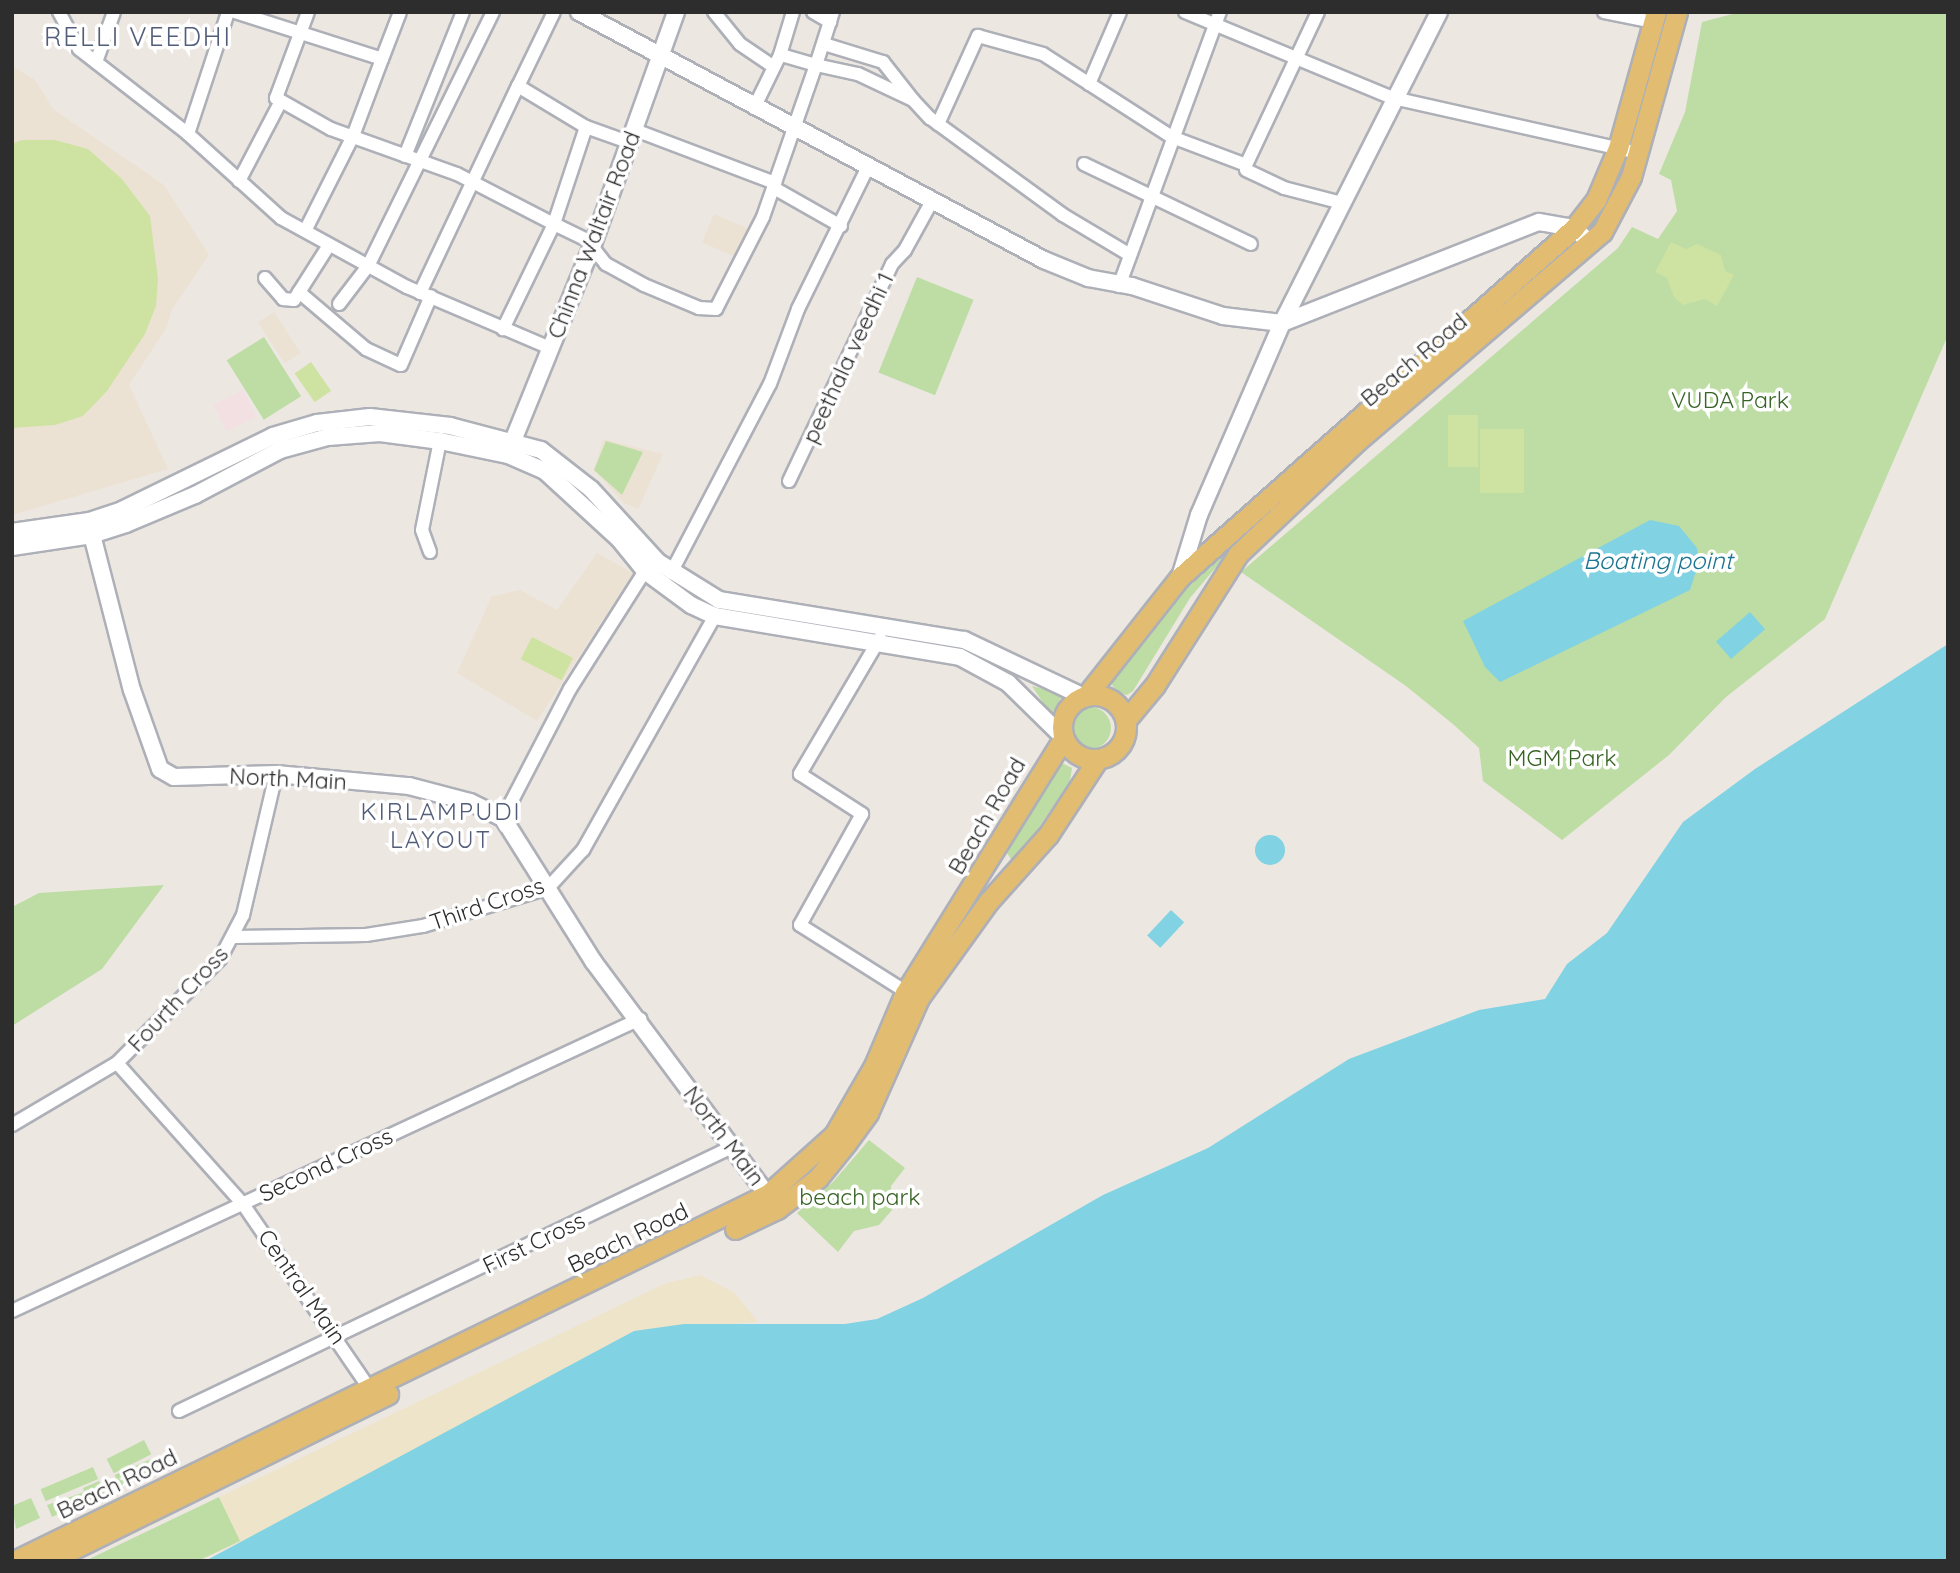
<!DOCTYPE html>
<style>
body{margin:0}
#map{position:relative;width:1960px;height:1573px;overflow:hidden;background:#ede7e2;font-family:Quicksand,sans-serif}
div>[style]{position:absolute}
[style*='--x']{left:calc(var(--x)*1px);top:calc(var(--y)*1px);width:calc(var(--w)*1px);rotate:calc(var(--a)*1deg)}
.education>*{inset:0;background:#ece2d3;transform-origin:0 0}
.medical>*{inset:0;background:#f2e0e3;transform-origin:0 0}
.green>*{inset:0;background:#bddda5;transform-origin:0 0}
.round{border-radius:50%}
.sand>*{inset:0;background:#eee4c9}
.pitch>*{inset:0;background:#cee3a2;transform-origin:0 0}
.water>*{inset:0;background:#81d2e2;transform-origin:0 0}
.roads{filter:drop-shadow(2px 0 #aeb0b8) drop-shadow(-2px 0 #aeb0b8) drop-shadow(0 2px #aeb0b8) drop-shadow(0 -2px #aeb0b8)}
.minor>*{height:12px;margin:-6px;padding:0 6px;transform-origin:6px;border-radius:6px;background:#fff}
.tertiary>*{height:16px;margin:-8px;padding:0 8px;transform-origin:8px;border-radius:8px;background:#fff}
.primary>*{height:19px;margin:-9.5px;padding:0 9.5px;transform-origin:9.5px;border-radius:9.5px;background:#e2bd71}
.primary>.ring{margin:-9.5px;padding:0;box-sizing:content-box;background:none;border:19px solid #e2bd71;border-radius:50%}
span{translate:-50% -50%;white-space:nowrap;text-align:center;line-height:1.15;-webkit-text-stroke:7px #fff;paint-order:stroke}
.street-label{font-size:23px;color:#2d2d2d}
.park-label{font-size:23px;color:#376424}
.water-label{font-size:24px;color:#1d7591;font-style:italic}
.neighbourhood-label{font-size:24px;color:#525d79;letter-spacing:2px}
.quarter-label{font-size:26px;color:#525d79;letter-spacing:2px}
.frame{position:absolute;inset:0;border:14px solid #2d2d2d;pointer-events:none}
</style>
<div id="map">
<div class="education">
<i style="clip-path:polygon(12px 66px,35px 80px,53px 109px,164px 185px,209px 255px,172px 309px,167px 327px,129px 385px,168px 469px,12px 515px)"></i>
<i style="left:714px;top:214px;width:39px;height:31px;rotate:23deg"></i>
<i style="left:274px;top:312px;width:49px;height:19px;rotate:57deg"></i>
<i style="clip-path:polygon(603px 439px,663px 454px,638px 509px,624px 503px,594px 470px)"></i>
<i style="clip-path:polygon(597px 553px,633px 573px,537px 721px,457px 673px,492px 596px,520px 590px,557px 610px)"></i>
</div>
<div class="medical">
<i style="left:243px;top:390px;width:30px;height:33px;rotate:64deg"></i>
</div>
<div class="green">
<i style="clip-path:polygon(1740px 12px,1948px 12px,1948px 335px,1825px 619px,1726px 697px,1669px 755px,1562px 840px,1483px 781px,1479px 748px,1454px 725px,1406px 686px,1241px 572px,1618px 248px,1632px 227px,1658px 239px,1677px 211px,1671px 180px,1659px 174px,1685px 112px,1702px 22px)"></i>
<i style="left:917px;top:277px;width:61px;height:103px;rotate:22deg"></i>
<i style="left:264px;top:337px;width:70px;height:44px;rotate:58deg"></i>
<i style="clip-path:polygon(606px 441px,643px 452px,622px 495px,594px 470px)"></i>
<i style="clip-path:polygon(1302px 482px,1228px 553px,1190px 598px,1133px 691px,1127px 695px,1116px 692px,1110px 681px,1174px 597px)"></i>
<i style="clip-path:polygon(1032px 686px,1063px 694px,1051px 715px)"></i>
<i class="round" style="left:1069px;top:707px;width:42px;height:42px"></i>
<i style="clip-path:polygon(1060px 762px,1072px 768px,1070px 781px,1019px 857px,1011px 859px,1005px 850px)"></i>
<i style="clip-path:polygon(164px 885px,102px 969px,12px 1026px,12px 907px,39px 893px)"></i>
<i style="clip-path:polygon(869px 1140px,905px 1168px,891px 1186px,892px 1210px,879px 1225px,854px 1231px,838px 1252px,797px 1213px,833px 1182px)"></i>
<i style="left:144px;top:1440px;width:16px;height:42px;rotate:63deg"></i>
<i style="left:153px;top:1458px;width:12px;height:42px;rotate:66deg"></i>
<i style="left:93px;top:1467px;width:13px;height:57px;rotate:67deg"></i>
<i style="clip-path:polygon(99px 1481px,105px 1493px,52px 1517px,47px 1505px,84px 1492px,83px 1488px)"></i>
<i style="clip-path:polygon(219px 1497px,241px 1541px,198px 1561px,85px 1561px)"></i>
<i style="clip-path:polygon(31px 1498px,40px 1518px,16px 1529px,12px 1506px)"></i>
</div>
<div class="sand">
<i style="clip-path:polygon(700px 1275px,735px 1293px,758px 1322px,634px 1331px,286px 1521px,198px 1561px,240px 1541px,219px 1497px,664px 1284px)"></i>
</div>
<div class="pitch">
<i style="clip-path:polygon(22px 140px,55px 140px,88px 149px,122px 179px,150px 216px,158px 279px,156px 306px,145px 334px,107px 391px,83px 416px,55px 425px,12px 428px,12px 144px)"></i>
<i style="clip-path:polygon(1671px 242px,1686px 249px,1697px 244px,1721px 255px,1725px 271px,1734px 275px,1717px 306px,1705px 299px,1683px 305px,1674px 297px,1667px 278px,1655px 272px)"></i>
<i style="left:311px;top:362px;width:35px;height:20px;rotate:55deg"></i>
<i style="left:1448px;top:415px;width:30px;height:52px"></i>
<i style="left:1480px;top:429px;width:44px;height:64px"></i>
<i style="left:532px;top:637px;width:46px;height:25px;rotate:27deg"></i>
</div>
<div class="water">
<i style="clip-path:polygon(1650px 520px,1679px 526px,1697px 548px,1699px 562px,1690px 590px,1500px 682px,1485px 667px,1463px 621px)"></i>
<i style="left:1750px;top:612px;width:23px;height:45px;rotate:49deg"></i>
<i style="clip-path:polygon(1948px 644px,1948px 1561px,205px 1561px,634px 1331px,684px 1324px,845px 1324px,877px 1319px,923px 1298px,1103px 1195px,1208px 1148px,1349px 1059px,1479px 1010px,1545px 999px,1567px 964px,1607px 933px,1683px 822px,1755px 769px)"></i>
<i class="round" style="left:1255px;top:835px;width:30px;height:30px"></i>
<i style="left:1171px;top:910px;width:18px;height:35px;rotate:43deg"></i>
</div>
<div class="roads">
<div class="minor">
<i style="--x:59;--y:12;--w:42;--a:61.6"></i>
<i style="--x:79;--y:49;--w:138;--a:37.9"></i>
<i style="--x:188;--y:134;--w:125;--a:42.1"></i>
<i style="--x:281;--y:218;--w:144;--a:28.7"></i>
<i style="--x:407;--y:287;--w:155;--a:23.1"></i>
<i style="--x:235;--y:12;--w:154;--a:17.7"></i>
<i style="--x:382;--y:59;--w:82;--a:110.6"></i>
<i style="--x:353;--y:136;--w:106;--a:116.8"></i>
<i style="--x:308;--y:12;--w:92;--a:110.4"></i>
<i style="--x:276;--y:98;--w:63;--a:29.4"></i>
<i style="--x:331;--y:129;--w:134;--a:19.7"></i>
<i style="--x:457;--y:174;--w:109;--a:27.3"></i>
<i style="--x:554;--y:224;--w:117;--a:115.9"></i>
<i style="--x:554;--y:12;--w:82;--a:115.9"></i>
<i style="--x:518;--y:86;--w:79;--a:31.1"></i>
<i style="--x:586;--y:127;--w:48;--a:19.6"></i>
<i style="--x:714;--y:12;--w:41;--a:50.9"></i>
<i style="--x:740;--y:44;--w:41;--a:34.1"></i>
<i style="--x:813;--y:12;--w:20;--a:30"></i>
<i style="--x:833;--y:12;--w:56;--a:107.8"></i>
<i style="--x:816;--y:65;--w:43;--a:12.1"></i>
<i style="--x:858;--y:74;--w:61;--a:25.3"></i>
<i style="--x:913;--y:100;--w:25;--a:47"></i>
<i style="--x:930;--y:118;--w:165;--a:36.1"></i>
<i style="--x:1063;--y:215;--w:78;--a:30.8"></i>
<i style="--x:1185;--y:12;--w:225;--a:22.5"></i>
<i style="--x:1393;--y:98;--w:252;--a:12.6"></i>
<i style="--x:1604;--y:12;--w:50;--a:11.5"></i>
<i style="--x:824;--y:44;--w:62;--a:17"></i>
<i style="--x:883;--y:62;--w:48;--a:51.7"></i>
<i style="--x:382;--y:59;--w:50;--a:-69"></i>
<i style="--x:96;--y:62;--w:53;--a:-70.2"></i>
<i style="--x:1089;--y:84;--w:78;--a:-66.7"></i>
<i style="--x:754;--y:108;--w:59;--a:-63.9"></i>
<i style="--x:780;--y:55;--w:45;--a:-73.2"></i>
<i style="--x:938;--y:124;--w:97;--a:-65.6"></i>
<i style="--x:978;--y:36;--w:67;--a:15.5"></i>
<i style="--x:1043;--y:54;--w:153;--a:32.8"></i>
<i style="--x:1172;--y:137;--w:79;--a:20.7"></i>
<i style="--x:1246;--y:165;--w:169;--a:-64.8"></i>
<i style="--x:586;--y:127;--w:102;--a:108.3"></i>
<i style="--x:554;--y:224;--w:37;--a:26"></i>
<i style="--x:587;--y:240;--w:31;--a:52"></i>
<i style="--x:606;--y:264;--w:43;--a:28.9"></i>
<i style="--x:644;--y:285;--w:60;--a:22.7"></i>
<i style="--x:699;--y:308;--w:17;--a:3"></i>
<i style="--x:716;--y:309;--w:103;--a:-62.9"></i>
<i style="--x:763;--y:217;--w:161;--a:-70.8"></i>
<i style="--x:816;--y:65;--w:37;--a:-164"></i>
<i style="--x:635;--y:130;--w:150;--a:20.7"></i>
<i style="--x:188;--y:134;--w:128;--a:-71.8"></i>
<i style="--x:405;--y:156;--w:155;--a:-68.1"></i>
<i style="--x:1084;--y:164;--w:185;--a:25.6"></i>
<i style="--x:1246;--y:170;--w:42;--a:25.3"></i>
<i style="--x:1284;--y:188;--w:60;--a:14.5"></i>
<i style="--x:239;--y:181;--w:90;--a:-62.3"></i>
<i style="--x:774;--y:188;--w:77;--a:29.6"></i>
<i style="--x:265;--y:278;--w:28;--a:49"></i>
<i style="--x:283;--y:299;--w:11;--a:5"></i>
<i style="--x:294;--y:300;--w:65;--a:-57.5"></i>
<i style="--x:1119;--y:286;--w:292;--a:-69.8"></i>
<i style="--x:299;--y:292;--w:88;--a:40.4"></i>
<i style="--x:366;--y:349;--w:38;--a:25"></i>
<i style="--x:401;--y:365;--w:75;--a:-66.5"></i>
<i style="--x:420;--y:293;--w:229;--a:-64.7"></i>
<i style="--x:339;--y:304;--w:48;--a:-52.7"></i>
<i style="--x:368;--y:266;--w:283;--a:-63.8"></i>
<i style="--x:789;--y:481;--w:240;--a:-64.6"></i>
<i style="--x:892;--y:264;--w:19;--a:-47"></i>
<i style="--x:905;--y:250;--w:56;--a:-61.1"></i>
<i style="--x:430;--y:552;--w:23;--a:-110"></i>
<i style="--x:422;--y:530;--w:91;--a:-78.6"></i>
<i style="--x:671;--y:573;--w:213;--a:-62.4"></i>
<i style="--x:770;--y:384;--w:80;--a:-69.5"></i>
<i style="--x:798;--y:309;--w:158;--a:-63.8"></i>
<i style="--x:880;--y:638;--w:158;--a:120.5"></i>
<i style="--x:800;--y:774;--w:74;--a:32.8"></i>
<i style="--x:862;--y:814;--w:127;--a:119.2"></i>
<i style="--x:800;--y:925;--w:131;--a:32.2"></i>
<i style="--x:503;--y:818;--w:145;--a:-62.6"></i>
<i style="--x:570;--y:689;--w:140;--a:-57.6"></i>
<i style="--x:235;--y:937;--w:131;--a:-0.9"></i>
<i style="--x:366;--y:935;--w:58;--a:-9"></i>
<i style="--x:423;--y:926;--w:131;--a:-16.9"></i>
<i style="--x:548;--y:888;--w:52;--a:-47.4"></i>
<i style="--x:583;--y:850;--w:269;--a:-60.6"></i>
<i style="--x:117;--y:1063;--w:189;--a:48.2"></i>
<i style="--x:243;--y:1204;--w:230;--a:55.6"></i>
<i style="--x:12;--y:1125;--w:122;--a:-30.6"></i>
<i style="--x:117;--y:1063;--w:146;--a:-45.3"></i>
<i style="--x:220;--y:959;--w:50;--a:-62.4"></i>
<i style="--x:243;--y:915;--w:145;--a:-76.8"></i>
<i style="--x:12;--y:1311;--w:693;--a:-24.94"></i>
<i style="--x:179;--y:1411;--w:611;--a:-25.52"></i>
</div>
<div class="tertiary">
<i style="--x:579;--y:12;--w:527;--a:28.07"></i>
<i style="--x:1044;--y:260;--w:48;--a:22.2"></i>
<i style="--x:1088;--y:278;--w:45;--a:10.3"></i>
<i style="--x:1132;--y:286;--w:96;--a:18.2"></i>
<i style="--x:1223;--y:316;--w:59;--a:6.8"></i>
<i style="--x:1282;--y:323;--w:276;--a:-21.5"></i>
<i style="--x:1539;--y:222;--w:36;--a:10"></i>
<i style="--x:1574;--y:228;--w:23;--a:43"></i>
<i style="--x:510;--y:448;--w:220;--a:-67.9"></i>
<i style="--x:593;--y:244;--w:246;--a:-70.3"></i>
<i style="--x:90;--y:527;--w:168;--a:75.6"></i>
<i style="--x:132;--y:690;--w:84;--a:70.5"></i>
<i style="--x:160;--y:769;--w:16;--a:30"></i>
<i style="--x:174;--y:777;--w:102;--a:-1.7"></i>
<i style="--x:276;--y:774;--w:134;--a:5.2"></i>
<i style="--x:409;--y:786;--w:63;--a:14.7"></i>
<i style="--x:470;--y:802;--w:37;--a:26"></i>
<i style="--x:503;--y:818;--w:169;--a:57.8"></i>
<i style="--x:593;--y:961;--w:303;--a:53.3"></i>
<i style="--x:12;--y:532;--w:78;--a:-8.1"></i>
<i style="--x:89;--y:521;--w:35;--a:-18"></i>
<i style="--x:122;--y:510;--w:168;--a:-26.1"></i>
<i style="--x:273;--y:436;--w:46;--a:-16.5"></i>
<i style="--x:317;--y:423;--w:53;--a:-6.5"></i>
<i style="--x:370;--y:417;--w:81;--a:6.4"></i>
<i style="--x:450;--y:426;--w:94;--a:14.8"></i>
<i style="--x:541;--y:450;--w:63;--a:38"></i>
<i style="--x:591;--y:489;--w:99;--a:47.5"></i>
<i style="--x:658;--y:562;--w:72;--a:31.9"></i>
<i style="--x:719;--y:600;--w:248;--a:9.3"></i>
<i style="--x:964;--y:640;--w:133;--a:25.4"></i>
<i style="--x:12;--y:547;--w:81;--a:-8.5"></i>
<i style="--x:92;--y:535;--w:36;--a:-18"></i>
<i style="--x:126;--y:524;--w:75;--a:-22.8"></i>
<i style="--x:195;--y:495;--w:96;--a:-27.9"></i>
<i style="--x:280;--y:450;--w:50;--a:-15.2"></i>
<i style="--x:328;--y:437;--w:52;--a:-4.4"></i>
<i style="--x:380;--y:433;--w:61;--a:7.6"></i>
<i style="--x:440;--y:441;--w:69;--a:11.6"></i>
<i style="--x:508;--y:455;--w:40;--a:23.4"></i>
<i style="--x:545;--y:471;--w:100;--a:42.6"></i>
<i style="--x:619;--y:539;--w:41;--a:50.9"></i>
<i style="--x:645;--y:571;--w:57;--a:36.5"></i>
<i style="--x:691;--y:605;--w:26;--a:25"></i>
<i style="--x:715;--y:616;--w:248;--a:9.5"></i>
<i style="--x:960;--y:657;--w:55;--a:28.4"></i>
<i style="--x:1008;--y:683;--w:74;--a:44.5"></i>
<i style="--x:1180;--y:577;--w:65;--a:-73"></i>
<i style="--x:1199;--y:515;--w:209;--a:-66.6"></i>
<i style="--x:1282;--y:323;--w:348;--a:-63.2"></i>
</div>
<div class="primary">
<i class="ring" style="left:1062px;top:695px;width:45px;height:45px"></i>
<i style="--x:1086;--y:696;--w:152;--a:-51.7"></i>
<i style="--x:1180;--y:577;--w:526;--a:-41.53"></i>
<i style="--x:1574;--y:228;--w:36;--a:-52"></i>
<i style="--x:1596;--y:200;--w:56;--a:-67.1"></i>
<i style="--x:1618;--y:148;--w:141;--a:-74.4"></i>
<i style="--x:1126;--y:720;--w:45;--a:-50.4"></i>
<i style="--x:1155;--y:685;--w:155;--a:-57.6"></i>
<i style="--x:1238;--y:554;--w:164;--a:-43.5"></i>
<i style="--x:1357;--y:441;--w:322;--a:-40.5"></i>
<i style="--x:1602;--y:232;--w:62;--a:-62.2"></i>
<i style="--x:1631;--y:177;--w:171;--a:-74.4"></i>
<i style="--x:735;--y:1229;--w:47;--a:-25.5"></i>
<i style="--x:777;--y:1209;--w:51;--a:-37.1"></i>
<i style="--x:818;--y:1178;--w:46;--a:-51.1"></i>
<i style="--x:847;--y:1142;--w:36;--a:-54"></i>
<i style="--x:868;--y:1113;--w:126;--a:-66.1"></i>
<i style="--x:919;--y:998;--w:118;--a:-54.3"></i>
<i style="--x:988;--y:902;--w:90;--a:-48.2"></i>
<i style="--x:1048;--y:835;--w:90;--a:-56.8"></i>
<i style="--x:14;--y:1561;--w:839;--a:-25.95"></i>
<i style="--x:768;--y:1194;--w:89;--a:-41.8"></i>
<i style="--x:834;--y:1135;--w:80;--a:-59.9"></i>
<i style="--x:874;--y:1066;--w:79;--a:-67"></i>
<i style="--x:905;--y:993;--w:299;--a:-58.1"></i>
<i style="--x:49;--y:1561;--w:378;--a:-26.2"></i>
</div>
</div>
<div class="street-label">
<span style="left:594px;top:235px;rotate:-69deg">Chinna Waltair Road</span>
<span style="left:848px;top:358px;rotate:-65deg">peethala veedhi 1</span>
<span style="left:1414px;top:360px;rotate:-40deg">Beach Road</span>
<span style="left:288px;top:779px;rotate:3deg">North Main</span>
<span style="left:987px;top:816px;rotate:-60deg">Beach Road</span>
<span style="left:487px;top:904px;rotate:-19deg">Third Cross</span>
<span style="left:178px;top:999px;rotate:-47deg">Fourth Cross</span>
<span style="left:724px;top:1136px;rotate:53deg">North Main</span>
<span style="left:326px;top:1165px;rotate:-25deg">Second Cross</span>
<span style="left:628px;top:1238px;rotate:-26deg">Beach Road</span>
<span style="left:534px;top:1243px;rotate:-26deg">First Cross</span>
<span style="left:302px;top:1287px;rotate:55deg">Central Main</span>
<span style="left:117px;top:1484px;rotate:-26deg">Beach Road</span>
</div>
<div class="park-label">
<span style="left:1730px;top:400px">VUDA Park</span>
<span style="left:1562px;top:758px">MGM Park</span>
<span style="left:860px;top:1197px">beach park</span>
</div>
<div class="water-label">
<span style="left:1658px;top:561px">Boating point</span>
</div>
<div class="neighbourhood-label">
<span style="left:441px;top:826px">KIRLAMPUDI<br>LAYOUT</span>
</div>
<div class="quarter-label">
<span style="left:138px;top:37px">RELLI VEEDHI</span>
</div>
<div class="frame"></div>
</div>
